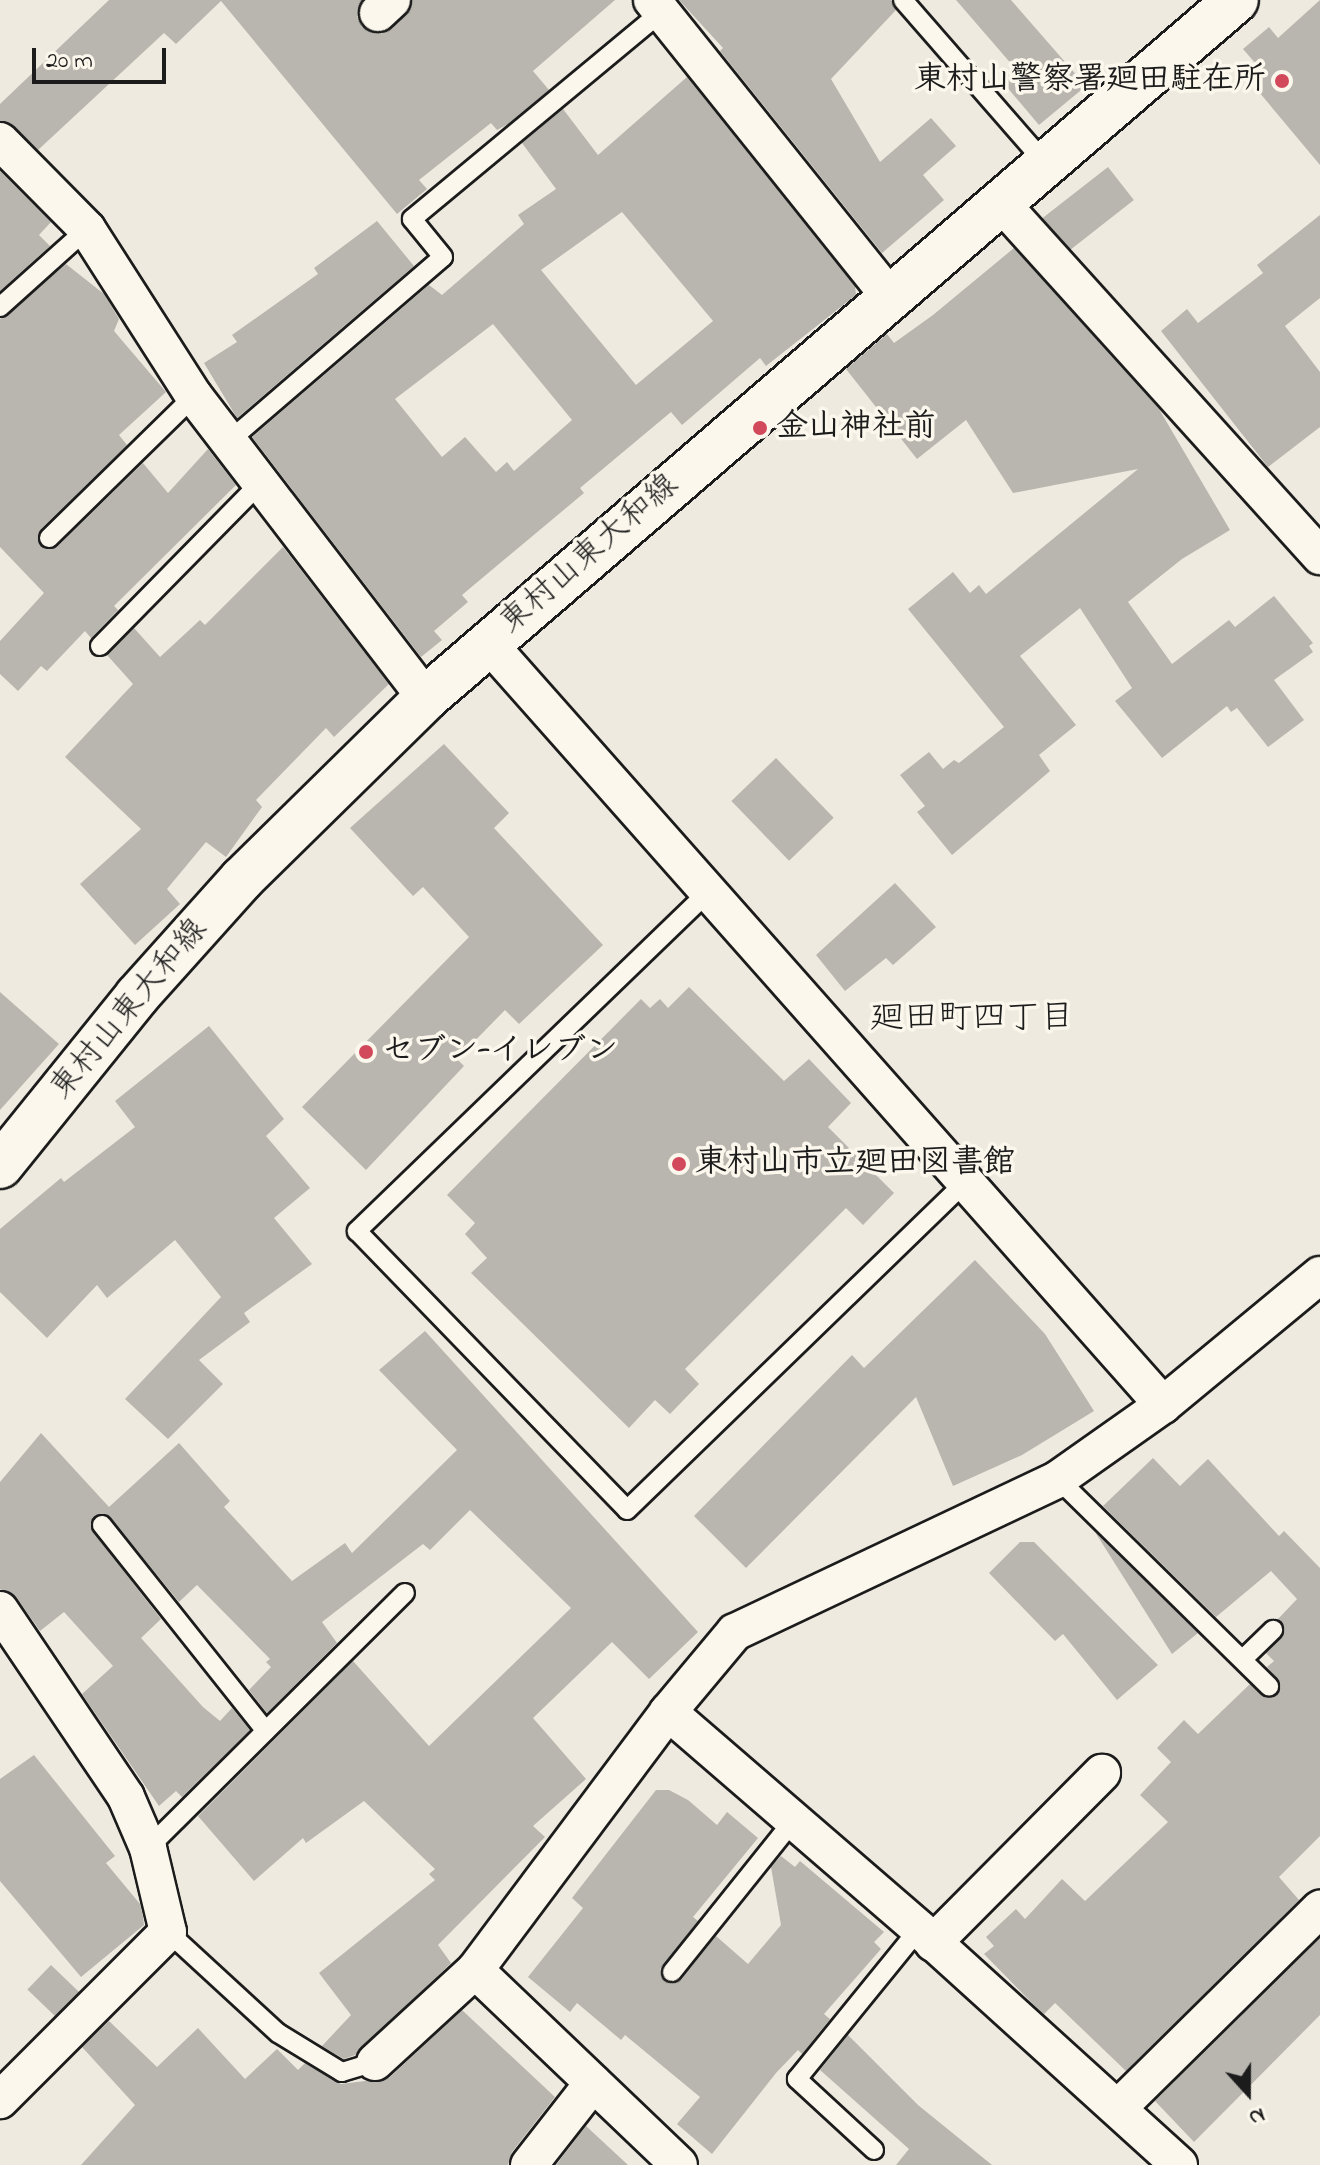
<!DOCTYPE html>
<meta charset="utf-8">
<style>
body{margin:0}
#map{position:relative;width:1320px;height:2165px;overflow:hidden;background:#eeeadf;font-family:"Indie Flower","Klee One",sans-serif}
div>[style]{position:absolute}
[style*='--x']{left:calc(var(--x)*1px);top:calc(var(--y)*1px);width:calc(var(--w)*1px);rotate:calc(var(--a)*1deg)}
.building>*{inset:0;background:#b9b6af;transform-origin:0 0}
.roads{filter:drop-shadow(2px 0 #1c1c1c) drop-shadow(-2px 0 #1c1c1c) drop-shadow(0 2px #1c1c1c) drop-shadow(0 -2px #1c1c1c)}
.lane>*{height:18px;margin:-9px;padding:0 9px;transform-origin:9px;border-radius:9px;background:#fbf7ec}
.street>*{height:36px;margin:-18px;padding:0 18px;transform-origin:18px;border-radius:18px;background:#fbf7ec}
.secondary>*{height:44px;margin:-22px;padding:0 22px;transform-origin:22px;border-radius:22px;background:#fbf7ec}
.dots>*{width:22px;height:22px;translate:-50% -50%;box-sizing:border-box;border:4px solid #fbf7ec;border-radius:50%}
span{translate:-50% -50%;white-space:nowrap;text-align:center;line-height:1.15;-webkit-text-stroke:7px #fbf7ec;paint-order:stroke}
.poi-label{font-size:32px;color:#1c1c1c;font-weight:700}
.right{translate:-100% -50%;text-align:right}
.left{translate:0 -50%;text-align:left}
.street-label{font-size:32px;color:#1c1c1c}
.neighbourhood-label{font-size:34px;color:#1c1c1c}
.north{position:absolute;left:1208px;top:2053px;width:80px;height:80px;-webkit-text-stroke:6px #fbf7ec;paint-order:stroke;rotate:159deg;font-size:22px;font-weight:700;line-height:32px;text-align:center;color:#1c1c1c}
.north::after{content:'';display:block;margin:auto;width:28px;height:36px;background:#1c1c1c;clip-path:polygon(50% 0,100% 100%,50% 72%,0 100%)}
.scale{position:absolute;left:32px;top:48px;width:134px;height:36px;box-sizing:border-box;border:4px solid #1c1c1c;border-top:0;padding-left:10px;font-size:24px;line-height:28px;white-space:nowrap;color:#1c1c1c;-webkit-text-stroke:6px #fbf7ec;paint-order:stroke}
</style>
<div id="map">
<div class="building">
<i style="clip-path:polygon(109px 0,362px 0,357px 17px,362px 27px,382px 34px,406px 15px,412px 0,615px 0,533px 71px,549px 90px,508px 124px,497px 130px,491px 123px,419px 180px,427px 189px,397px 214px,221px 1px,176px 44px,164px 33px,38px 150px,14px 126px,0 121px,0 104px)"></i>
<i style="clip-path:polygon(679px 0,891px 0,896px 10px,831px 79px,880px 162px,931px 118px,956px 146px,923px 175px,944px 200px,882px 253px,720px 51px,723px 48px)"></i>
<i style="clip-path:polygon(956px 0,1011px 0,1086px 86px,1039px 125px,1000px 79px,1014px 67px)"></i>
<i style="clip-path:polygon(1320px 0,1320px 165px,1244px 74px,1256px 64px,1243px 49px,1269px 27px,1278px 38px)"></i>
<i style="clip-path:polygon(evenodd,687px 77px,855px 286px,856px 295px,766px 366px,760px 358px,682px 425px,671px 412px,580px 488px,584px 493px,462px 595px,468px 602px,434px 631px,442px 640px,421px 657px,252px 437px,429px 285px,442px 295px,524px 224px,518px 215px,556px 189px,522px 143px,563px 109px,598px 155px,687px 77px,622px 212px,713px 321px,636px 385px,541px 270px,622px 212px,687px 77px,493px 324px,572px 420px,514px 471px,507px 462px,496px 472px,465px 437px,442px 457px,395px 399px,493px 324px)"></i>
<i style="left:1108px;top:167px;width:42px;height:83px;rotate:52deg"></i>
<i style="clip-path:polygon(0 171px,51px 222px,39px 235px,50px 246px,0 291px)"></i>
<i style="clip-path:polygon(1320px 215px,1320px 298px,1285px 326px,1320px 372px,1320px 427px,1268px 467px,1161px 331px,1187px 309px,1198px 323px,1263px 273px,1257px 265px)"></i>
<i style="clip-path:polygon(377px 221px,414px 266px,237px 418px,204px 363px,237px 342px,232px 335px,318px 274px,314px 268px)"></i>
<i style="clip-path:polygon(1014px 248px,1159px 409px,1230px 530px,1182px 559px,1128px 602px,1172px 664px,1229px 620px,1235px 627px,1274px 596px,1313px 643px,1309px 646px,1313px 652px,1274px 680px,1304px 720px,1268px 747px,1237px 708px,1231px 712px,1227px 706px,1162px 758px,1115px 701px,1132px 688px,1080px 608px,1020px 656px,1076px 725px,1039px 755px,1050px 771px,952px 855px,917px 812px,925px 806px,900px 775px,929px 752px,943px 769px,954px 760px,959px 763px,1004px 727px,908px 609px,953px 572px,970px 593px,979px 585px,986px 594px,1138px 469px,1013px 493px,966px 420px,917px 459px,846px 369px,887px 334px,894px 343px,933px 315px)"></i>
<i style="clip-path:polygon(66px 264px,104px 294px,119px 319px,114px 331px,166px 392px,119px 435px,127px 445px,41px 529px,40px 546px,57px 547px,143px 463px,168px 493px,208px 449px,236px 485px,114px 606px,118px 610px,91px 638px,85px 631px,47px 671px,41px 666px,18px 691px,0 674px,0 641px,44px 593px,0 547px,0 319px)"></i>
<i style="clip-path:polygon(283px 547px,389px 684px,334px 737px,326px 728px,256px 800px,262px 807px,226px 857px,206px 842px,167px 889px,180px 904px,135px 945px,80px 884px,141px 829px,65px 757px,133px 684px,107px 655px,134px 628px,160px 657px,200px 620px,205px 625px)"></i>
<i style="clip-path:polygon(444px 744px,509px 813px,494px 828px,603px 945px,519px 1024px,505px 1010px,457px 1059px,464px 1066px,366px 1170px,302px 1107px,469px 937px,423px 887px,413px 896px,350px 828px)"></i>
<i style="left:776px;top:758px;width:83px;height:62px;rotate:46deg"></i>
<i style="clip-path:polygon(895px 883px,936px 927px,893px 965px,886px 958px,845px 991px,816px 955px)"></i>
<i style="clip-path:polygon(689px 987px,784px 1081px,809px 1059px,851px 1103px,828px 1127px,894px 1193px,863px 1225px,846px 1208px,685px 1369px,699px 1384px,670px 1414px,655px 1400px,629px 1428px,471px 1273px,487px 1258px,465px 1234px,475px 1223px,447px 1195px,641px 999px,650px 1008px,660px 999px,668px 1008px)"></i>
<i style="clip-path:polygon(0 992px,59px 1044px,0 1110px)"></i>
<i style="clip-path:polygon(209px 1026px,284px 1119px,266px 1136px,310px 1188px,274px 1218px,312px 1264px,244px 1313px,250px 1322px,199px 1360px,223px 1384px,168px 1439px,125px 1399px,221px 1297px,175px 1240px,107px 1298px,97px 1285px,47px 1338px,0 1292px,0 1229px,61px 1178px,64px 1182px,135px 1127px,115px 1101px)"></i>
<i style="clip-path:polygon(975px 1260px,1045px 1334px,1094px 1411px,1022px 1455px,953px 1486px,916px 1397px,746px 1568px,694px 1516px,852px 1355px,864px 1368px)"></i>
<i style="clip-path:polygon(425px 1331px,698px 1632px,649px 1679px,612px 1642px,533px 1718px,586px 1779px,533px 1826px,545px 1837px,438px 1945px,451px 1963px,355px 2055px,344px 2059px,322px 2046px,351px 2015px,319px 1973px,435px 1880px,429px 1874px,435px 1869px,364px 1801px,306px 1843px,303px 1838px,254px 1881px,198px 1816px,353px 1661px,429px 1746px,571px 1608px,470px 1510px,430px 1550px,423px 1544px,322px 1622px,337px 1643px,267px 1713px,249px 1690px,271px 1667px,266px 1662px,270px 1659px,197px 1585px,179px 1602px,111px 1518px,95px 1515px,93px 1532px,161px 1619px,141px 1638px,203px 1707px,220px 1721px,232px 1708px,250px 1730px,182px 1797px,176px 1791px,159px 1806px,82px 1694px,113px 1666px,64px 1612px,40px 1631px,17px 1598px,0 1589px,0 1482px,41px 1433px,109px 1507px,179px 1443px,230px 1501px,224px 1507px,292px 1581px,345px 1543px,352px 1553px,457px 1450px,379px 1370px)"></i>
<i style="clip-path:polygon(1153px 1458px,1180px 1486px,1208px 1459px,1279px 1536px,1284px 1531px,1320px 1568px,1320px 1836px,1279px 1877px,1299px 1900px,1126px 2071px,1055px 2003px,1044px 2014px,1033px 2004px,984px 1954px,994px 1946px,986px 1937px,1016px 1909px,1025px 1919px,1062px 1879px,1085px 1901px,1168px 1822px,1140px 1795px,1171px 1762px,1157px 1748px,1184px 1720px,1198px 1734px,1250px 1684px,1265px 1697px,1278px 1694px,1280px 1682px,1267px 1667px,1274px 1661px,1266px 1653px,1284px 1634px,1278px 1619px,1297px 1599px,1271px 1571px,1216px 1617px,1103px 1506px)"></i>
<i style="clip-path:polygon(1095px 1532px,1198px 1633px,1172px 1654px)"></i>
<i style="clip-path:polygon(1020px 1542px,1034px 1542px,1158px 1665px,1117px 1700px,1063px 1634px,1055px 1641px,989px 1573px)"></i>
<i style="clip-path:polygon(34px 1755px,115px 1856px,106px 1863px,140px 1904px,143px 1917px,144px 1925px,81px 1977px,0 1881px,0 1779px)"></i>
<i style="clip-path:polygon(656px 1790px,669px 1790px,688px 1800px,717px 1825px,727px 1812px,758px 1838px,693px 1917px,698px 1921px,660px 1969px,665px 1982px,681px 1980px,716px 1936px,748px 1964px,781px 1925px,771px 1867px,781px 1856px,795px 1867px,800px 1861px,884px 1932px,874px 1942px,881px 1949px,824px 2014px,830px 2019px,802px 2054px,798px 2050px,776px 2073px,712px 2154px,677px 2124px,700px 2097px,625px 2035px,621px 2040px,577px 2003px,570px 2012px,528px 1977px,583px 1908px,572px 1898px)"></i>
<i style="clip-path:polygon(1320px 1938px,1320px 2015px,1194px 2142px,1155px 2101px)"></i>
<i style="left:51px;top:1965px;width:39px;height:34px;rotate:44deg"></i>
<i style="clip-path:polygon(462px 2010px,555px 2097px,512px 2152px,508px 2165px,81px 2165px,135px 2105px,82px 2047px,109px 2021px,157px 2067px,198px 2028px,245px 2079px,277px 2049px,298px 2070px,305px 2063px,341px 2084px,389px 2078px)"></i>
<i style="clip-path:polygon(848px 2035px,918px 2105px,992px 2165px,896px 2165px,909px 2149px,820px 2070px)"></i>
<i style="clip-path:polygon(586px 2126px,628px 2165px,556px 2165px)"></i>
</div>
<div class="roads">
<div class="lane">
<i style="--x:903;--y:0;--w:216;--a:48.9"></i>
<i style="--x:0;--y:307;--w:117;--a:-41.9"></i>
<i style="--x:229;--y:441;--w:282;--a:-40.7"></i>
<i style="--x:443;--y:257;--w:49;--a:-129.2"></i>
<i style="--x:412;--y:219;--w:324;--a:-39.7"></i>
<i style="--x:49;--y:538;--w:203;--a:-44.4"></i>
<i style="--x:100;--y:646;--w:228;--a:-45.5"></i>
<i style="--x:707;--y:893;--w:487;--a:136"></i>
<i style="--x:357;--y:1231;--w:388;--a:45.9"></i>
<i style="--x:627;--y:1510;--w:474;--a:-44.1"></i>
<i style="--x:1058;--y:1479;--w:296;--a:44.5"></i>
<i style="--x:102;--y:1525;--w:263;--a:51.5"></i>
<i style="--x:1243;--y:1659;--w:42;--a:-44"></i>
<i style="--x:148;--y:1848;--w:362;--a:-44.8"></i>
<i style="--x:168;--y:1932;--w:149;--a:42.6"></i>
<i style="--x:278;--y:2033;--w:75;--a:31.4"></i>
<i style="--x:342;--y:2072;--w:34;--a:-17"></i>
<i style="--x:672;--y:1972;--w:193;--a:-51.3"></i>
<i style="--x:874;--y:2150;--w:105;--a:-137.3"></i>
<i style="--x:797;--y:2079;--w:193;--a:-50.9"></i>
</div>
<div class="street">
<i style="--x:652;--y:0;--w:382;--a:51.3"></i>
<i style="--x:378;--y:13;--w:19;--a:-43"></i>
<i style="--x:0;--y:141;--w:124;--a:45.3"></i>
<i style="--x:87;--y:229;--w:198;--a:57.4"></i>
<i style="--x:194;--y:396;--w:381;--a:52.5"></i>
<i style="--x:1001;--y:203;--w:476;--a:47.9"></i>
<i style="--x:488;--y:643;--w:1018;--a:48.46"></i>
<i style="--x:0;--y:1610;--w:225;--a:56"></i>
<i style="--x:126;--y:1797;--w:56;--a:66.7"></i>
<i style="--x:148;--y:1848;--w:86;--a:76.6"></i>
<i style="--x:168;--y:1932;--w:238;--a:135"></i>
<i style="--x:668;--y:1712;--w:332;--a:40.8"></i>
<i style="--x:919;--y:1929;--w:351;--a:42.2"></i>
<i style="--x:933;--y:1943;--w:240;--a:-45.2"></i>
<i style="--x:475;--y:1970;--w:282;--a:43.7"></i>
<i style="--x:375;--y:2062;--w:136;--a:-42.6"></i>
<i style="--x:475;--y:1970;--w:322;--a:-53.2"></i>
<i style="--x:668;--y:1712;--w:104;--a:-50.1"></i>
<i style="--x:735;--y:1632;--w:357;--a:-25.3"></i>
<i style="--x:1058;--y:1479;--w:128;--a:-35.2"></i>
<i style="--x:1163;--y:1405;--w:204;--a:-39.6"></i>
<i style="--x:1118;--y:2108;--w:284;--a:-44.6"></i>
<i style="--x:529;--y:2165;--w:104;--a:-52"></i>
</div>
<div class="secondary">
<i style="--x:0;--y:1166;--w:218;--a:-51.1"></i>
<i style="--x:137;--y:996;--w:157;--a:-48.1"></i>
<i style="--x:242;--y:879;--w:258;--a:-44.5"></i>
<i style="--x:426;--y:698;--w:1069;--a:-40.75"></i>
</div>
</div>
<div class="dots">
<i style="left:1282px;top:81px;background:#d1495b"></i>
<i style="left:760px;top:428px;background:#d1495b"></i>
<i style="left:366px;top:1052px;background:#d1495b"></i>
<i style="left:679px;top:1164px;background:#d1495b"></i>
</div>
<div class="poi-label">
<span class="right" style="left:1266px;top:81px">東村山警察署廻田駐在所</span>
<span class="left" style="left:776px;top:428px">金山神社前</span>
<span class="left" style="left:382px;top:1052px">セブン-イレブン</span>
<span class="left" style="left:695px;top:1164px">東村山市立廻田図書館</span>
</div>
<div class="street-label">
<span style="left:590px;top:555px;rotate:-41deg">東村山東大和線</span>
<span style="left:130px;top:1010px;rotate:-50deg">東村山東大和線</span>
</div>
<div class="neighbourhood-label">
<span style="left:972px;top:1020px">廻田町四丁目</span>
</div>
<div class="north">N</div>
<div class="scale">20 m</div>
</div>
